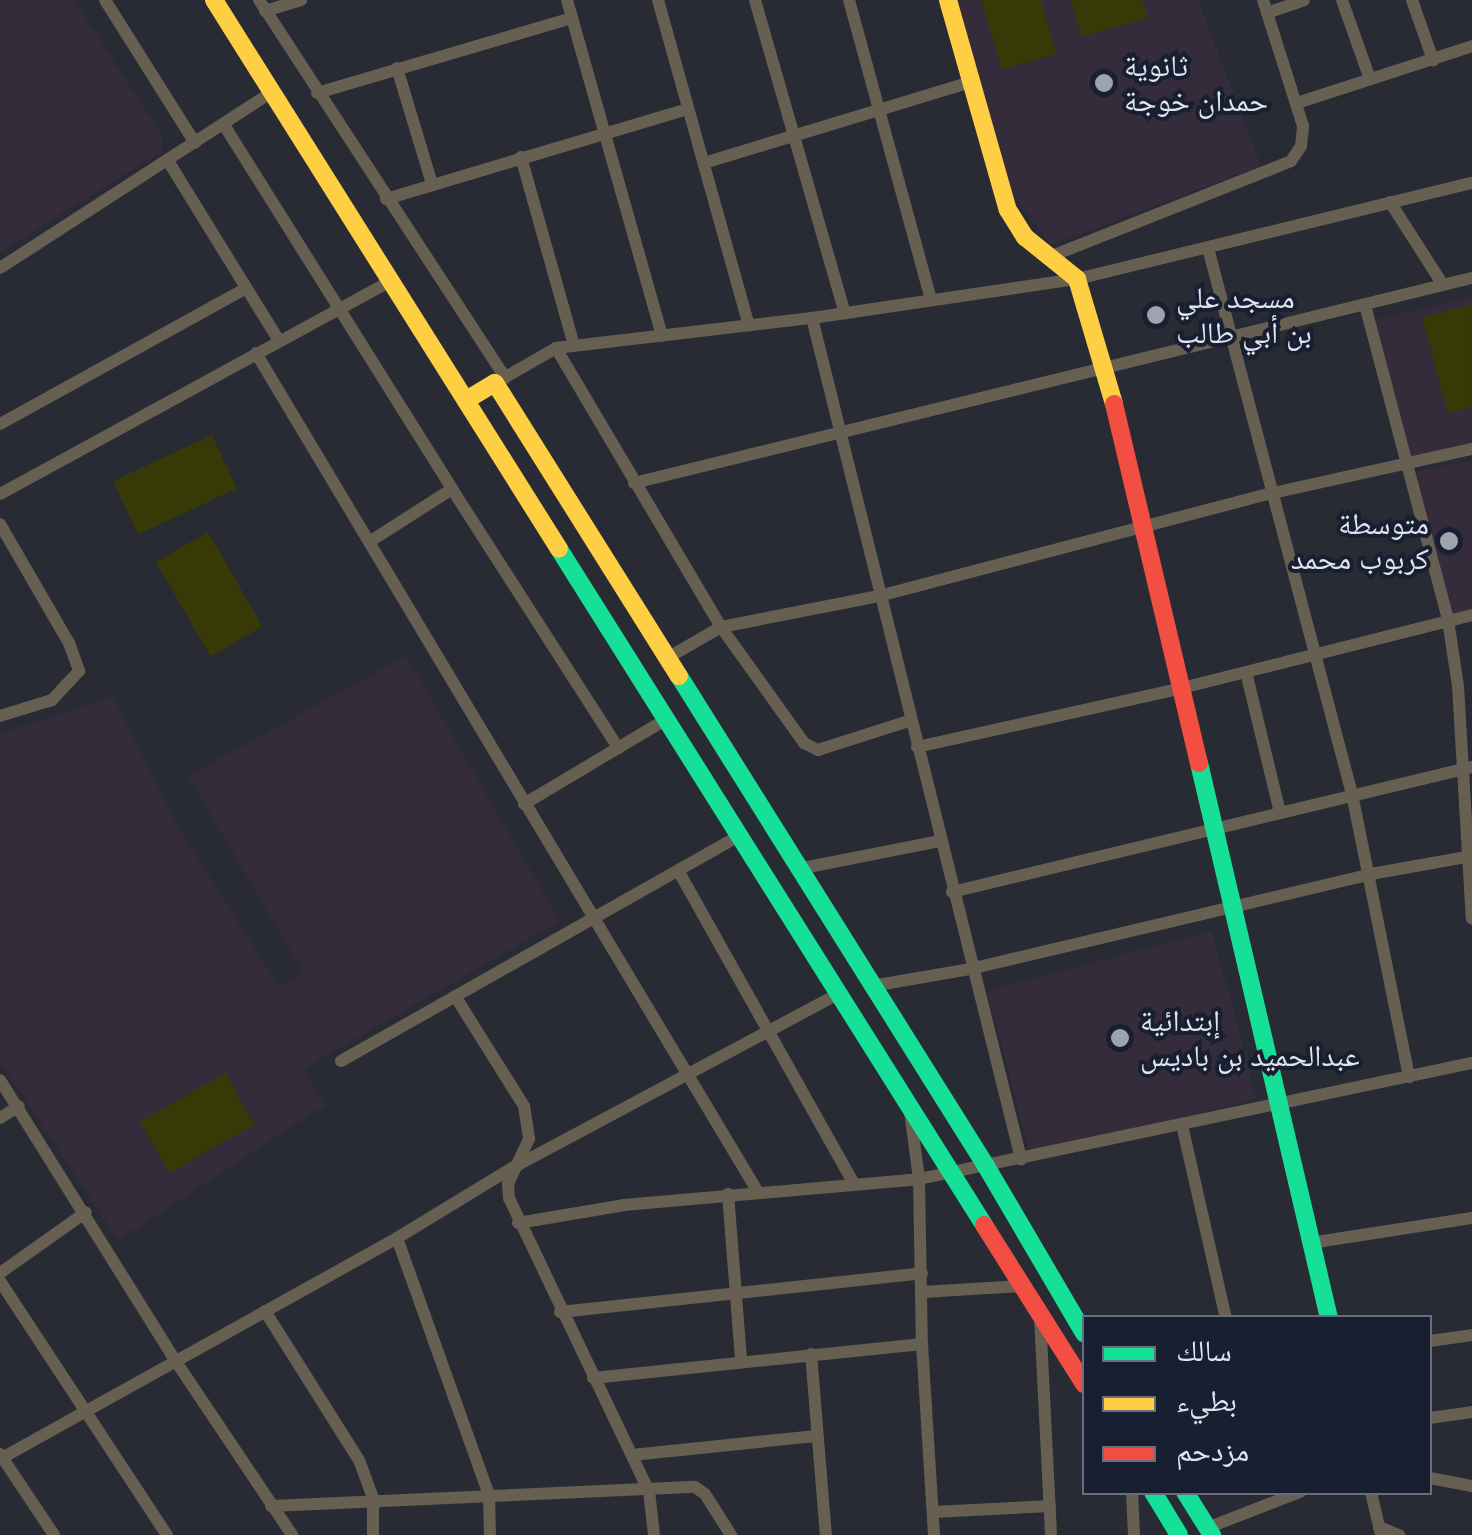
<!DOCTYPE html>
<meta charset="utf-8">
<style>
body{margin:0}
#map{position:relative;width:1472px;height:1535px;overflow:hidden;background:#282b34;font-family:Montserrat,"Noto Naskh Arabic",sans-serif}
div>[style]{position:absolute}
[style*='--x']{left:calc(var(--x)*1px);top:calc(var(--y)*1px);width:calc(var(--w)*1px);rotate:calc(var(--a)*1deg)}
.education>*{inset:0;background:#342c3a;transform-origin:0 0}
.green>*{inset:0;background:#373a07;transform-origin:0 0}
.street>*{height:12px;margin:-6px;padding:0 6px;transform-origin:6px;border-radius:6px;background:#665f52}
.fast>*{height:18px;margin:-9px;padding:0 9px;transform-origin:9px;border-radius:9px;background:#16e098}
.slow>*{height:18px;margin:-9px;padding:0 9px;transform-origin:9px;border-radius:9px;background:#ffcf43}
.jam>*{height:18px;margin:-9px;padding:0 9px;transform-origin:9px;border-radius:9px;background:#f24e42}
.dots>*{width:28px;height:28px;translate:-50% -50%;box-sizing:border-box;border:5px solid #181f30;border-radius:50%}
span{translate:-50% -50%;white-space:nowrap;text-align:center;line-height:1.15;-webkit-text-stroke:8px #181f30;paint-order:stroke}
.poi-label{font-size:30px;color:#dfe4f0}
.left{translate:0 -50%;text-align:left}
.right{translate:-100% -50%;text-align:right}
.legend{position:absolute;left:1082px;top:1315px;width:350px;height:180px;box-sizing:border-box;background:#181f30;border:2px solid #686e7d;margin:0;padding:12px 18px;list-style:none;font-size:30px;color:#dfe4f0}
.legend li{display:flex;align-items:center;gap:20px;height:50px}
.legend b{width:50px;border:2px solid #686e7d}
</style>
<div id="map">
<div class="education">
<i style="clip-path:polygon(0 0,74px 0,163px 137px,161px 152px,0 252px)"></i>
<i style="clip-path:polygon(952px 0,1198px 0,1261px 166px,1051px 245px,1013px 196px)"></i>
<i style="clip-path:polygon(1472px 297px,1472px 447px,1403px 465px,1374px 320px)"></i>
<i style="clip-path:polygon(1472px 461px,1472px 609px,1446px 615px,1407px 473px)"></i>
<i style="clip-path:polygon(406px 656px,560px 921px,303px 1069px,325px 1105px,118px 1240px,0 1061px,0 733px,113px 697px,176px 823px,279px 987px,304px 973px,188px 776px)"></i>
<i style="left:1212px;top:931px;width:173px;height:233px;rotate:75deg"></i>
</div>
<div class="green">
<i style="clip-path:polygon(981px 0,1041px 0,1056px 54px,1002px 70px)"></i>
<i style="clip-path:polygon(1071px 0,1142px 0,1148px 18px,1081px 37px)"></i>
<i style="clip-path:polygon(1471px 305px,1472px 407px,1448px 413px,1422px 317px)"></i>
<i style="left:212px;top:435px;width:59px;height:109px;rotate:65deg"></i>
<i style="left:208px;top:532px;width:109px;height:60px;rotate:60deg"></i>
<i style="left:225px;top:1073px;width:59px;height:98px;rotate:60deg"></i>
</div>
<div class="street">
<i style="--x:105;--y:0;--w:169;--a:57.8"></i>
<i style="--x:259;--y:0;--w:451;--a:56.9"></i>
<i style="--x:567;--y:0;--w:349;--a:74.2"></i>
<i style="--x:658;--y:0;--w:338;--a:74.4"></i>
<i style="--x:755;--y:0;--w:326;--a:74"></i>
<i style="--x:849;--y:0;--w:310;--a:74.7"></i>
<i style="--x:1342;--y:0;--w:84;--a:70.5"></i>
<i style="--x:1412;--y:0;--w:64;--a:70.7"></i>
<i style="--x:265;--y:11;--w:38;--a:-17"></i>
<i style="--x:1267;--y:13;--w:39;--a:-19"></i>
<i style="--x:397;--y:68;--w:121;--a:73.2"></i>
<i style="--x:317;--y:93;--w:266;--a:-16.4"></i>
<i style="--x:1297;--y:103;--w:184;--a:-18"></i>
<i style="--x:224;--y:125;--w:430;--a:57.9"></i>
<i style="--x:452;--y:489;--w:98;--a:147.4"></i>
<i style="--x:521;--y:157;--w:195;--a:74.3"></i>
<i style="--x:168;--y:161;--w:211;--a:58.3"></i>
<i style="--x:704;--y:163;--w:279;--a:-16.9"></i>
<i style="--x:386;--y:199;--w:315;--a:-16.6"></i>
<i style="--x:1390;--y:202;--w:98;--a:57.4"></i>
<i style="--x:1208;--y:248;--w:565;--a:75.23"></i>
<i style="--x:1352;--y:794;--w:289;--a:78.6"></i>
<i style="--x:1049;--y:257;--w:260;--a:-21.6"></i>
<i style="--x:1291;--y:161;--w:18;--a:-56"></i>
<i style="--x:1301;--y:146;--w:20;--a:-84"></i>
<i style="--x:1303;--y:126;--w:132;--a:-107.6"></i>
<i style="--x:0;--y:268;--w:323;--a:-32.9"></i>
<i style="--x:1365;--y:305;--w:326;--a:75.2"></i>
<i style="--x:1448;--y:620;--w:67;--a:81.4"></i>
<i style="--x:1458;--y:686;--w:233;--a:86.6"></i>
<i style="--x:812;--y:318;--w:867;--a:76.04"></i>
<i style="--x:556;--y:348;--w:324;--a:59.4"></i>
<i style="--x:721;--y:627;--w:143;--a:54.4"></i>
<i style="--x:804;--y:743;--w:16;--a:27"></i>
<i style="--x:818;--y:750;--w:96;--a:-17.7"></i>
<i style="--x:256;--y:353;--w:978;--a:59.11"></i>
<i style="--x:495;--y:383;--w:70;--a:-29.8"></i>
<i style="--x:556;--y:348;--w:258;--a:-6.7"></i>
<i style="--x:812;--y:318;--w:268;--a:-8.4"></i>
<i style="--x:1077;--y:279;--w:406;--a:-13.7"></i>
<i style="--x:0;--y:424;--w:281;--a:-28.9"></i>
<i style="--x:634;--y:483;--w:863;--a:-13.75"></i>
<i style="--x:452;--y:489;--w:308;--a:57.3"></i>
<i style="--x:0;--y:494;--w:444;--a:-28.6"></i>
<i style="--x:0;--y:524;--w:138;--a:59.9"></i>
<i style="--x:69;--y:643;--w:30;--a:70"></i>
<i style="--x:79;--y:671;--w:40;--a:133"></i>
<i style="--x:52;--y:700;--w:54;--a:162.9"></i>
<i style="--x:669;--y:657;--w:60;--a:-30"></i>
<i style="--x:721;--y:627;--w:161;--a:-11.1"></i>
<i style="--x:879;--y:596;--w:407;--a:-14.7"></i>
<i style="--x:1273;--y:493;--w:204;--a:-12.5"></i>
<i style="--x:1246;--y:672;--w:145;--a:76.4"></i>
<i style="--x:917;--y:747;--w:267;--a:-12.5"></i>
<i style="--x:1178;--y:689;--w:303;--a:-14.1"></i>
<i style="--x:524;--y:804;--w:168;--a:-30.8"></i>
<i style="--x:798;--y:869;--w:144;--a:-11.2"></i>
<i style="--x:679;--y:872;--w:358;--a:60.7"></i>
<i style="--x:952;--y:892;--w:535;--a:-13.52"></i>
<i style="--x:872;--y:986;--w:99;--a:-9.8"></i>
<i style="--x:970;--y:969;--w:412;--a:-13.3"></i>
<i style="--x:1371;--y:874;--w:103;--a:-10.1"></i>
<i style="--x:455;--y:996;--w:130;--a:57.9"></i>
<i style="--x:524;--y:1106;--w:33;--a:81"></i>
<i style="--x:529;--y:1139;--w:50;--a:115"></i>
<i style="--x:508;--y:1184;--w:14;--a:86"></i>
<i style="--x:509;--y:1198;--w:325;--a:64.5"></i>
<i style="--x:649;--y:1491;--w:44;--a:83.5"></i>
<i style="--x:341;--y:1061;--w:459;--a:-29.5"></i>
<i style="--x:0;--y:1080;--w:330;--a:58"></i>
<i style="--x:175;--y:1360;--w:211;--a:56.2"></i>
<i style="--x:910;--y:1112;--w:68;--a:82.3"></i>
<i style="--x:919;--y:1179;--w:165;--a:89"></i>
<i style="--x:922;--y:1344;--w:191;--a:86.4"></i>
<i style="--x:0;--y:1118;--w:22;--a:-32"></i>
<i style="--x:1182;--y:1125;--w:198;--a:77.2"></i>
<i style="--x:728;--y:1194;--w:168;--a:85.5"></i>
<i style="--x:518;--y:1223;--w:108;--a:-9.6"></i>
<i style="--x:624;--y:1205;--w:296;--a:-5"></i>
<i style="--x:919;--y:1179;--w:565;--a:-11.85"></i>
<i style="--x:397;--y:1238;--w:273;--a:70.3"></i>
<i style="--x:489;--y:1495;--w:40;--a:88.6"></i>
<i style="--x:1310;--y:1243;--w:164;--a:-8.8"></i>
<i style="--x:0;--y:1273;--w:105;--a:-35.3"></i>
<i style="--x:0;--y:1281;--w:304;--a:56.7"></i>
<i style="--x:922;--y:1292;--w:100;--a:-3.4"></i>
<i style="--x:265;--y:1311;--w:176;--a:57.8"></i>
<i style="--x:359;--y:1460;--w:40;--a:69.8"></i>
<i style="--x:373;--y:1498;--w:37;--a:90"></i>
<i style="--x:560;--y:1312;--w:364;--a:-6.1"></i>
<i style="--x:1040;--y:1317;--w:218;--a:87.1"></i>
<i style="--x:1430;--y:1341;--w:42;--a:-8.1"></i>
<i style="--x:811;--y:1354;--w:182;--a:85.3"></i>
<i style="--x:593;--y:1378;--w:331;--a:-5.9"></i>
<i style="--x:1430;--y:1418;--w:42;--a:-8.1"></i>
<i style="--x:0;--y:1454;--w:97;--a:56.3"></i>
<i style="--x:632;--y:1455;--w:185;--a:-5.9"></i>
<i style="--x:0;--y:1459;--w:454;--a:-29.1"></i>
<i style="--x:397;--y:1238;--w:137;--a:-31.3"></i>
<i style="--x:514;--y:1167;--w:370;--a:-28.1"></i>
<i style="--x:1430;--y:1478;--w:43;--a:10.8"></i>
<i style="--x:1132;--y:1492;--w:43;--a:87.3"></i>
<i style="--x:1371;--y:1492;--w:44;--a:76.9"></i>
<i style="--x:271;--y:1506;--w:424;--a:-2.6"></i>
<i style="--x:695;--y:1487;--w:12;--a:35"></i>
<i style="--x:705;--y:1494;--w:49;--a:57.6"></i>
<i style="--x:933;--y:1512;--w:117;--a:-2.9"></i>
<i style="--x:1379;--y:1527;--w:22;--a:22"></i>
<i style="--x:1207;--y:1528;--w:100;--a:-21.2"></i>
</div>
<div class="fast">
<i style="--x:559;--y:549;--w:798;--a:57.84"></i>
<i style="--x:679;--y:676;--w:578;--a:57.93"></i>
<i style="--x:986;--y:1166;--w:194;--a:59.6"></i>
<i style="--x:1199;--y:763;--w:570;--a:76.82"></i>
<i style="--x:1153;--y:1492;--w:50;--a:58.8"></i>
<i style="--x:1185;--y:1492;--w:51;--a:57.9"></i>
</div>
<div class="slow">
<i style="--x:214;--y:0;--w:648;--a:57.85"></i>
<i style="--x:948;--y:0;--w:218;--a:74.1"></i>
<i style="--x:1008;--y:210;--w:32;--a:58"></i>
<i style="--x:1025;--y:237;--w:67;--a:38.9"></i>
<i style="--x:1077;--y:279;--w:130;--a:73.5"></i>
<i style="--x:468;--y:399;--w:31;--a:-31"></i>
<i style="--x:495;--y:383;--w:346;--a:57.9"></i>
</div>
<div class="jam">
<i style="--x:1114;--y:404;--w:369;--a:76.7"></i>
<i style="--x:984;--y:1225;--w:188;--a:57.8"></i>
</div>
<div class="dots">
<i style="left:1104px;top:83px;background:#9fa3ae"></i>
<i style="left:1156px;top:315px;background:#9fa3ae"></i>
<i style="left:1449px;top:541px;background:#9fa3ae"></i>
<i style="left:1120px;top:1038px;background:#9fa3ae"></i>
</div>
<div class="poi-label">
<span class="left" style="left:1124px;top:83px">ثانوية<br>حمدان خوجة</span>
<span class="left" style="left:1176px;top:315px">مسجد علي<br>بن أبي طالب</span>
<span class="right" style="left:1429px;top:541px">متوسطة<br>كربوب محمد</span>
<span class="left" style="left:1140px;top:1038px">إبتدائية<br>عبدالحميد بن باديس</span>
</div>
<ul class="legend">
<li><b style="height:12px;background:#16e098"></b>سالك</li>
<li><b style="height:12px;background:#ffcf43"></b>بطيء</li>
<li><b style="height:12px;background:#f24e42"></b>مزدحم</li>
</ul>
</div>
